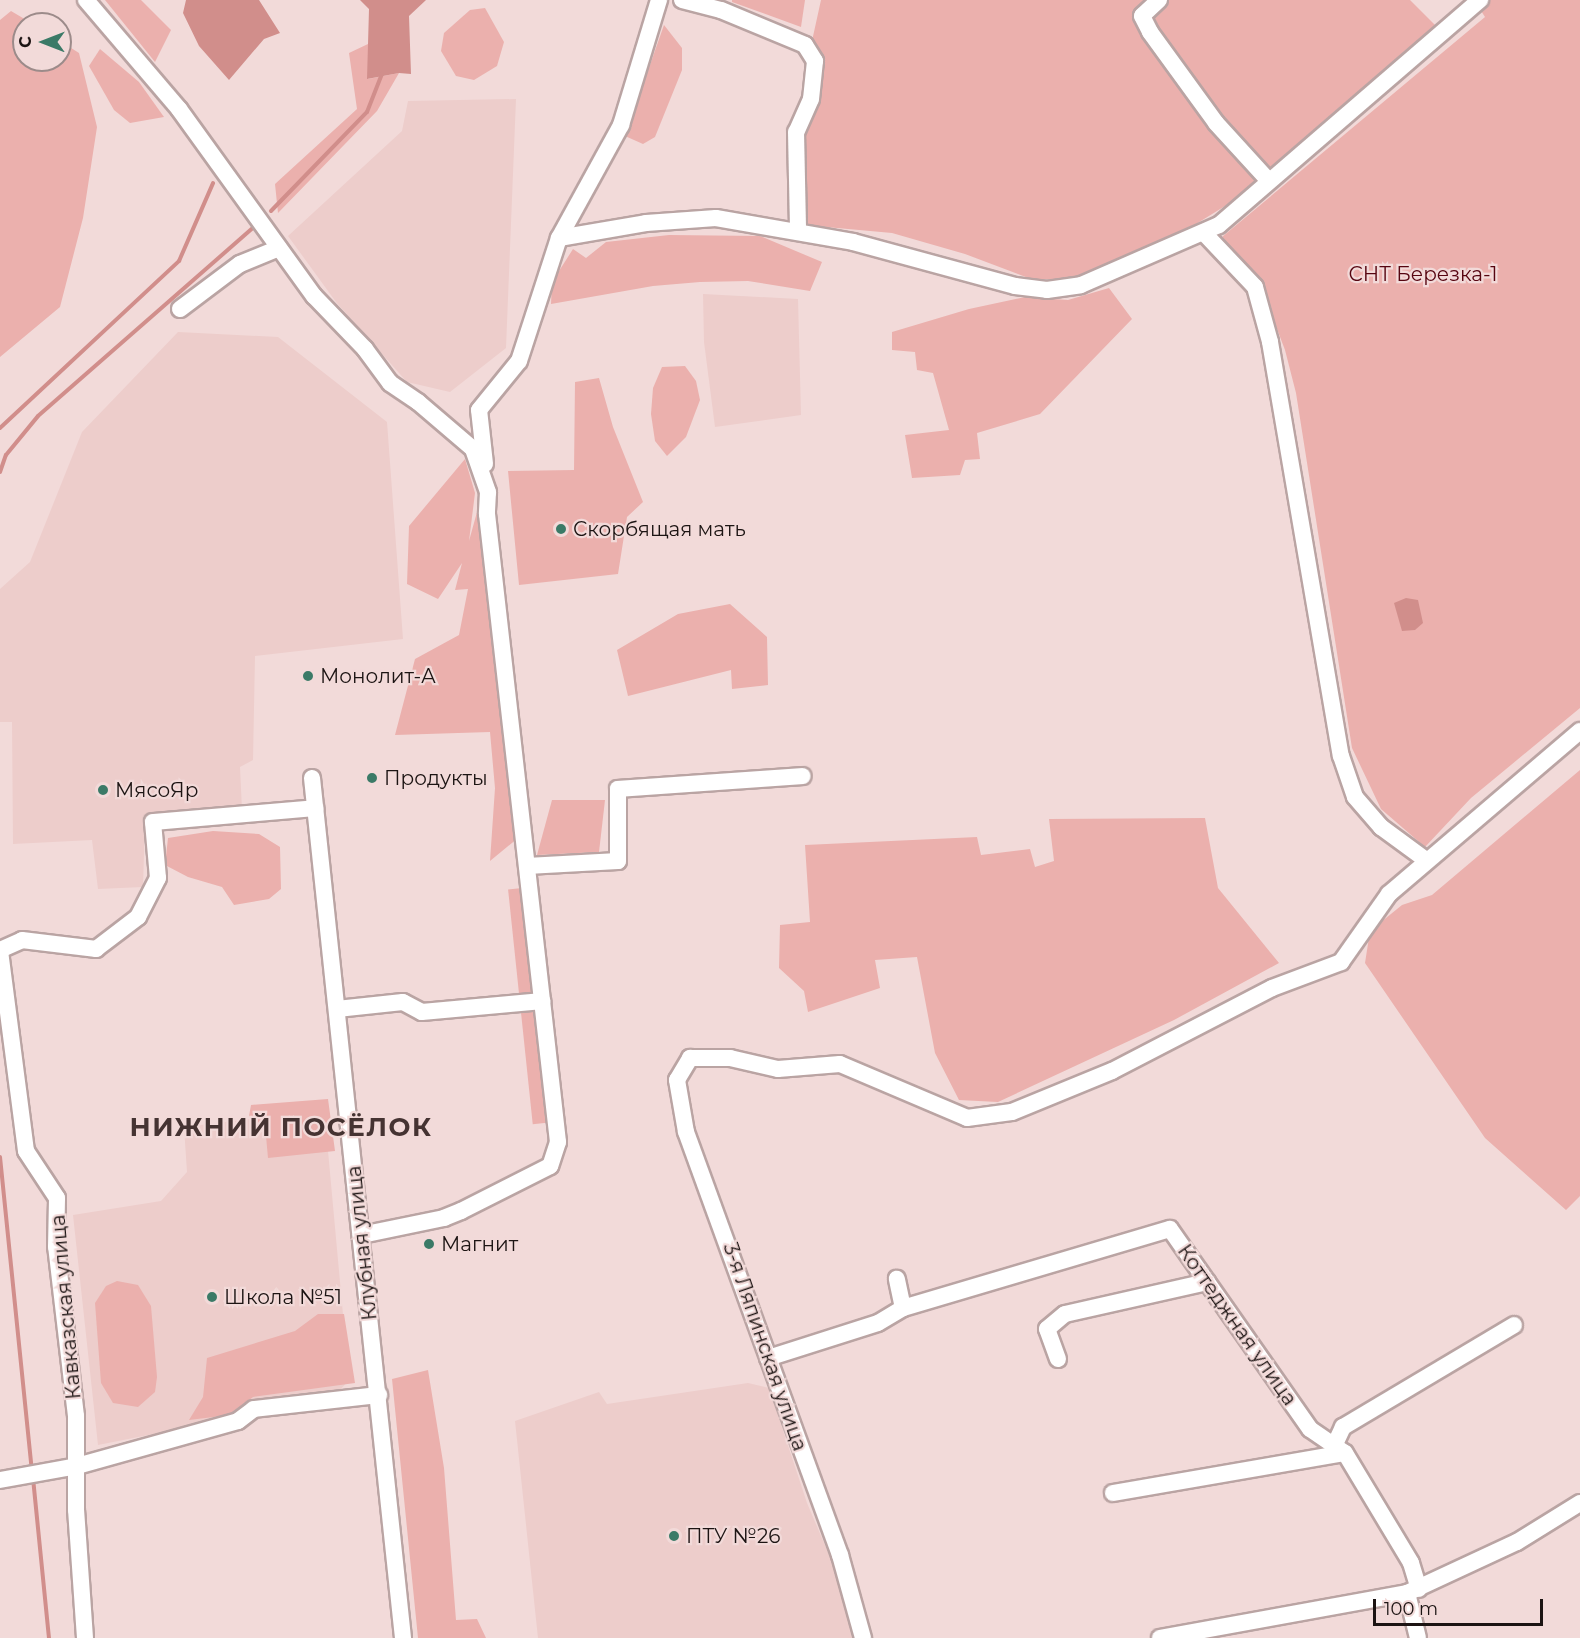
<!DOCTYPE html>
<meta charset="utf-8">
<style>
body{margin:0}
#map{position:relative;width:1580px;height:1638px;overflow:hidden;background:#f2dad9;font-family:Montserrat,sans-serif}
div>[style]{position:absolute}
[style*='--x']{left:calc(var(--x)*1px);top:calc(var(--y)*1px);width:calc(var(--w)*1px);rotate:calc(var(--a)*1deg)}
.built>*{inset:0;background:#edcdcb}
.green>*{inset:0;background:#ebb0ad;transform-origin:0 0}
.water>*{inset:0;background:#d18e8b}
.stream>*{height:4px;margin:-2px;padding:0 2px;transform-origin:2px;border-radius:2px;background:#d18e8b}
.roads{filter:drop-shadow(2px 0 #baa4a3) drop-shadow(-2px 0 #baa4a3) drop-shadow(0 2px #baa4a3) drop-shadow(0 -2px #baa4a3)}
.minor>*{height:16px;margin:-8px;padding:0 8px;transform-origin:8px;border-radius:8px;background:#fff}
.dots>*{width:16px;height:16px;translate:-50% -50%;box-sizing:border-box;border:3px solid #f2dad9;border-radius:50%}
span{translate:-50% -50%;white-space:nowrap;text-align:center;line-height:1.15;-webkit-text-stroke:4.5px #f2dad9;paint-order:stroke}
.park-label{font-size:20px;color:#560410}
.poi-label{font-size:20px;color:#1c1413}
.left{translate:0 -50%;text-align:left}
.street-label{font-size:20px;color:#1c1413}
.district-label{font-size:26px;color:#453332;font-weight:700;letter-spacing:1.5px}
.north{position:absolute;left:12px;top:12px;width:60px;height:60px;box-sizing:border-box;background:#f2dad9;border:2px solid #9c8b8a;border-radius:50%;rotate:270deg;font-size:16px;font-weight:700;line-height:24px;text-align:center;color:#1c1413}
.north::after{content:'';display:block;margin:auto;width:21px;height:27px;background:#3b7a67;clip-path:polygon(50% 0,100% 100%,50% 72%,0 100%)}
.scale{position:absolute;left:1373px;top:1599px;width:170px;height:27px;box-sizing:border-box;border:3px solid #1c1413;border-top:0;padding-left:8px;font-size:18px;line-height:21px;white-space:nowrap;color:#1c1413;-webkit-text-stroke:4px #f2dad9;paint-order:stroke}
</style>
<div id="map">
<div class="built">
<i style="clip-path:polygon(516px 99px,506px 348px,450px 392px,407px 382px,336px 302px,288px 236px,402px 131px,408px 101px)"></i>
<i style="clip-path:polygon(703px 294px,798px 299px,801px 415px,715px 427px,704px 342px)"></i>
<i style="clip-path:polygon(178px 332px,278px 337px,387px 422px,403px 639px,255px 656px,253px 760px,240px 767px,242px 810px,145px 820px,143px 887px,98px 889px,92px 840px,13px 844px,12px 722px,0 722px,0 589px,30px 562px,82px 432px)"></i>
<i style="clip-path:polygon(306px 1112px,326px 1129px,349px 1380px,339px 1391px,218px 1405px,219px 1421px,98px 1445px,73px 1215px,161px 1201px,187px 1172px,184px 1127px)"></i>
<i style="clip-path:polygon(748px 1383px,769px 1388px,807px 1503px,847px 1597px,854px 1638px,538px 1638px,515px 1421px,599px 1392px,607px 1404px)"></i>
</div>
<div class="green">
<i style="clip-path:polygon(105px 0,141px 0,171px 30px,155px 62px)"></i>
<i style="clip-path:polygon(732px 0,805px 0,801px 27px,732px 2px)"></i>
<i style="clip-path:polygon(821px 0,1410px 0,1435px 25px,1238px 198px,1183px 232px,1079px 279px,1031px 279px,965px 254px,892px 233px,804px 225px,804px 135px,823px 58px,812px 41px)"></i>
<i style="clip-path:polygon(1474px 0,1580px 0,1580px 708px,1471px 798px,1425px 847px,1381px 809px,1352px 748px,1296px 393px,1285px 350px,1260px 284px,1222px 237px,1485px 17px)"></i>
<i style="clip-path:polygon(485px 8px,504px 42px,497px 66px,474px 80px,456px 76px,441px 51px,444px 33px,470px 10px)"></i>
<i style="clip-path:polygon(11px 11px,33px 24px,24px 24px,24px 60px,60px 60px,60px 41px,79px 53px,97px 127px,83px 218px,60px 307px,0 357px,0 20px)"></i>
<i style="clip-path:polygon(664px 25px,682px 48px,682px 70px,655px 137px,643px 144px,625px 136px)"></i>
<i style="clip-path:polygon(368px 44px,368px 79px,399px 73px,377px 111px,278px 213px,275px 184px,357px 109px,349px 53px)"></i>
<i style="clip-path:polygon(100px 49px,139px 82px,164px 117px,130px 123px,114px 110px,89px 66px)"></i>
<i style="clip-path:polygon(669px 235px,760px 236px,822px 262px,810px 291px,748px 281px,700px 282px,653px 286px,551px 304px,552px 282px,573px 249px,586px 258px,606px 242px)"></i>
<i style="clip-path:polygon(1109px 288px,1132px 319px,1040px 414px,977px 433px,980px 459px,965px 460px,960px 475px,912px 478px,905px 435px,949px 430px,933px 373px,917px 370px,915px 352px,892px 350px,892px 332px,969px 309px,1025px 297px,1068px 300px)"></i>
<i style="clip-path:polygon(685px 366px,696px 381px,700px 400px,686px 437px,667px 456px,655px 441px,651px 414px,653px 388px,662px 367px)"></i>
<i style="clip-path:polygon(599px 378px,613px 427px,643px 502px,627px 517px,618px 574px,519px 585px,508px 471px,574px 470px,575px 382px)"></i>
<i style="clip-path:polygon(465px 459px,475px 493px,469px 541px,482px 494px,518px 838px,490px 861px,495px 788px,490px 732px,395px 735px,415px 659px,459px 635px,468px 589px,455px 590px,462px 563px,438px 599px,407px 584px,409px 526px)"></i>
<i style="clip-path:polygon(730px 604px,767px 637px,768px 685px,732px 689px,731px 670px,628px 696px,617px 650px,678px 614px)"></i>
<i style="clip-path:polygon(1580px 770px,1580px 1196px,1566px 1210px,1485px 1138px,1365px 963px,1370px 931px,1402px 905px,1432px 895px)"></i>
<i style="clip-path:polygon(552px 800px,605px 800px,599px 852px,537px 855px)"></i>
<i style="clip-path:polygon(1205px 818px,1218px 888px,1279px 963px,1174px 1020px,998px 1102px,959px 1100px,935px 1053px,917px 957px,875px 960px,880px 988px,808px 1012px,804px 991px,779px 968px,780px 925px,810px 922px,805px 845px,977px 837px,981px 855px,1030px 849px,1035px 867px,1054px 861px,1049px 819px)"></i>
<i style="clip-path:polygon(213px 831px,259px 834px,280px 847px,281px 889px,269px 899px,234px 905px,222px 887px,188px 877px,165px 865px,168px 838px)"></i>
<i style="left:522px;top:888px;width:236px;height:14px;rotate:84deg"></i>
<i style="clip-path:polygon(328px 1099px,335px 1151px,268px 1158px,266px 1136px,249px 1116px,251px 1105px)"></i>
<i style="clip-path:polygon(117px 1281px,138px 1285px,151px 1306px,157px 1377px,155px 1392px,138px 1407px,113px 1403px,101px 1383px,95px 1303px,106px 1286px)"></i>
<i style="clip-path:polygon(318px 1314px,344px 1314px,355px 1383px,253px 1397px,230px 1415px,189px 1420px,203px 1397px,207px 1358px,295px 1331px)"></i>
<i style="clip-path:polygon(428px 1370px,444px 1468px,456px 1620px,477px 1619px,486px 1638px,418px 1638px,392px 1379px)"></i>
</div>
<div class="water">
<i style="clip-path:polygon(186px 0,259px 0,280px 33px,264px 39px,229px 80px,199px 46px,183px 13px)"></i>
<i style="clip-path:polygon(360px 0,426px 0,409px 16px,411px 74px,399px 73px,367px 79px,369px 9px)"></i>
<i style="clip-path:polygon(1406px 598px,1418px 600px,1423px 623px,1415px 630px,1402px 631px,1394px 603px)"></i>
</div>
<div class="stream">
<i style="--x:271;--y:211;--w:138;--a:-45.9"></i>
<i style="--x:367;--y:112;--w:41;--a:-68.5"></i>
<i style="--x:0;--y:428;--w:245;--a:-43"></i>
<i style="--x:179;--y:261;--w:85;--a:-66.4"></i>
<i style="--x:0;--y:472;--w:18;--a:-71"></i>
<i style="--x:6;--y:455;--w:50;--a:-50.6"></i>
<i style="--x:38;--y:416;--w:288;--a:-41.2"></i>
<i style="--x:0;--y:1157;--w:315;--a:84.2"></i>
<i style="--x:33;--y:1478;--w:161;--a:84.3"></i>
</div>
<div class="roads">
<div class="minor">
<i style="--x:86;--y:0;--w:143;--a:49.5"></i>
<i style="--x:179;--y:109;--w:231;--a:54.2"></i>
<i style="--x:314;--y:296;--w:74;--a:46.1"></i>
<i style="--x:365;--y:349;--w:42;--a:53.7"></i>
<i style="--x:390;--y:383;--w:34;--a:34"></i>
<i style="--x:418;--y:402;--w:72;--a:40.5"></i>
<i style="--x:473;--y:449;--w:46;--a:70.8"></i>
<i style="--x:488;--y:492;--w:22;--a:93"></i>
<i style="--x:487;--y:514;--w:632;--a:83.55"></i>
<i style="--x:558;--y:1142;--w:25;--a:108"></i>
<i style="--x:550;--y:1166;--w:100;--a:153.2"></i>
<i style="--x:461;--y:1211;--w:18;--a:158"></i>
<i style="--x:444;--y:1218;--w:85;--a:168.4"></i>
<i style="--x:682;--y:0;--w:40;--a:14.4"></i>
<i style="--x:721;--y:10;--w:91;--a:22.6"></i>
<i style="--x:805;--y:45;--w:19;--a:58"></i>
<i style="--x:815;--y:61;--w:38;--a:96"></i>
<i style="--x:811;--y:99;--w:36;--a:114"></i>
<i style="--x:796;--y:132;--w:99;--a:88.8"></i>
<i style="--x:1159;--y:0;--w:23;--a:137"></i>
<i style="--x:1142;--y:16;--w:18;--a:63"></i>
<i style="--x:1150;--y:32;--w:112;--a:54"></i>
<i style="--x:1216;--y:123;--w:77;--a:47.6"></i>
<i style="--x:1204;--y:233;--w:74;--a:46.6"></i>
<i style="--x:1255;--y:287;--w:57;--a:74.7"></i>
<i style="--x:1270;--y:342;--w:420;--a:80.3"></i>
<i style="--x:1341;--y:756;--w:43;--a:71.1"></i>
<i style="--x:1355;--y:797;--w:40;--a:49"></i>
<i style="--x:1381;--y:827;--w:56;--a:36.3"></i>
<i style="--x:559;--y:238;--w:88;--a:-9.8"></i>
<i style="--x:646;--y:223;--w:70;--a:-4.1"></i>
<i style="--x:716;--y:218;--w:139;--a:9.9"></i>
<i style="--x:853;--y:242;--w:168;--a:15.2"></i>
<i style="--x:1015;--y:286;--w:32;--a:7"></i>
<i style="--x:1047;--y:290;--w:34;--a:-8"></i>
<i style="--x:1081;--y:285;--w:150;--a:-23.5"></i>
<i style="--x:1219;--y:225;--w:345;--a:-40.8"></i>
<i style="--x:180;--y:309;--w:75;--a:-36.9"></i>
<i style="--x:240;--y:264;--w:42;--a:-22.3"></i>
<i style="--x:485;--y:464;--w:54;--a:-96.3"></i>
<i style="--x:479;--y:410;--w:63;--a:-50.8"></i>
<i style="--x:519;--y:361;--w:129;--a:-72"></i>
<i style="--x:559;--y:238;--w:129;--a:-61.2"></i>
<i style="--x:621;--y:125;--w:131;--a:-73.1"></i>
<i style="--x:312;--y:778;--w:865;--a:83.96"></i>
<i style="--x:527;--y:866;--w:91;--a:-3.1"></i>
<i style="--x:618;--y:861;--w:72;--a:-90"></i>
<i style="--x:618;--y:789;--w:185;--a:-4"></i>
<i style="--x:337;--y:1009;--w:66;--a:-6.1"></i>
<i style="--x:403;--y:1002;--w:21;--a:28"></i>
<i style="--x:422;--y:1012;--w:121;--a:-5.2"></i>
<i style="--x:903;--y:1308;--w:278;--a:-16.5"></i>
<i style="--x:1170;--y:1229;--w:244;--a:55"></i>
<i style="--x:1310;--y:1429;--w:42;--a:34.4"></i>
<i style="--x:1345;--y:1453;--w:128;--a:59"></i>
<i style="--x:1411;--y:1563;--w:27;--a:73"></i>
<i style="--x:768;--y:1358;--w:115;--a:-17.7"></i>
<i style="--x:878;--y:1323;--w:29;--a:-31"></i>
<i style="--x:903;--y:1308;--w:30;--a:-102"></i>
<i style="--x:1058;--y:1359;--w:32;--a:-110"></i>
<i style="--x:1047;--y:1329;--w:23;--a:-40"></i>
<i style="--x:1065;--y:1314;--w:146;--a:-12.7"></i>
<i style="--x:1335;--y:1444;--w:19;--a:-65"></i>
<i style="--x:1343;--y:1427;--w:199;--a:-30.8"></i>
<i style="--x:0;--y:1480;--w:78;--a:-10.3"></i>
<i style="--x:77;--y:1466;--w:167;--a:-15.6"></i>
<i style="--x:238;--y:1421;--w:20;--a:-37"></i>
<i style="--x:254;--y:1409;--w:126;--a:-6.4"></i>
<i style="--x:1113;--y:1493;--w:235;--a:-9.8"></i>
<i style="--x:1407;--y:1593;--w:46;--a:76.3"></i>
<i style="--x:85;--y:1638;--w:128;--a:-94"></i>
<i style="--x:76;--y:1510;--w:94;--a:-90"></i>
<i style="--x:76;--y:1416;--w:170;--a:-96.7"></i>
<i style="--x:56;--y:1247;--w:49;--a:-88.8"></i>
<i style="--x:57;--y:1198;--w:56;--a:-123.4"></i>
<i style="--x:26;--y:1151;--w:203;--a:-97.4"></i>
<i style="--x:0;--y:950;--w:24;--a:-24"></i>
<i style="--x:22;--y:940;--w:75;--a:6.9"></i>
<i style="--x:96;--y:949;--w:53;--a:-37.3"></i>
<i style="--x:138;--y:917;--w:44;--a:-62.9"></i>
<i style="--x:158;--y:878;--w:56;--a:-95.1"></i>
<i style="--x:153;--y:822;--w:163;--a:-4.9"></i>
<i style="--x:863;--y:1638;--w:86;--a:-105.5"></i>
<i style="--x:840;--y:1555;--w:450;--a:-110"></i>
<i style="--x:686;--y:1132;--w:53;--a:-99.8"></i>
<i style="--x:677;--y:1080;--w:26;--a:-59"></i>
<i style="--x:690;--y:1058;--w:40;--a:0"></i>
<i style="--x:730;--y:1058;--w:49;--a:12.9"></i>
<i style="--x:778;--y:1069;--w:62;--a:-4.6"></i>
<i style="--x:840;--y:1064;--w:138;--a:23"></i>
<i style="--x:967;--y:1118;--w:45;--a:-7.6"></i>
<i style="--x:1012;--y:1112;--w:108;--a:-22.3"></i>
<i style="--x:1112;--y:1071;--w:180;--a:-27.4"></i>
<i style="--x:1272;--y:988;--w:74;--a:-20.6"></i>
<i style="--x:1341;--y:962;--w:83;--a:-54.8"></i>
<i style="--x:1389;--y:894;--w:251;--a:-40.5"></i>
<i style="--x:1160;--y:1638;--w:251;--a:-10.3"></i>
<i style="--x:1407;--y:1593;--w:121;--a:-24.9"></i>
<i style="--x:1517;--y:1542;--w:74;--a:-31.8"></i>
</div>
</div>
<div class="dots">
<i style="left:561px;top:529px;background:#3b7a67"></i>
<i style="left:308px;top:676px;background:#3b7a67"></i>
<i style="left:372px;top:778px;background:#3b7a67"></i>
<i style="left:103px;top:790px;background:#3b7a67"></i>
<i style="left:429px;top:1244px;background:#3b7a67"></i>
<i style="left:212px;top:1297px;background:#3b7a67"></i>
<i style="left:674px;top:1536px;background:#3b7a67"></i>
</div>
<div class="park-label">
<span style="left:1423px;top:274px">СНТ Березка-1</span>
</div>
<div class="poi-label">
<span class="left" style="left:573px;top:529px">Скорбящая мать</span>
<span class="left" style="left:320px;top:676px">Монолит-А</span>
<span class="left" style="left:384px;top:778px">Продукты</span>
<span class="left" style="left:115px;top:790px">МясоЯр</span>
<span class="left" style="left:441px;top:1244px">Магнит</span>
<span class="left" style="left:224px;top:1297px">Школа №51</span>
<span class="left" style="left:686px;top:1536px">ПТУ №26</span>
</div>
<div class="street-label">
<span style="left:362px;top:1243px;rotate:-96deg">Клубная улица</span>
<span style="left:66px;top:1307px;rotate:-95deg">Кавказская улица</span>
<span style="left:1237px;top:1325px;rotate:55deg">Коттеджная улица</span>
<span style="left:765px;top:1347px;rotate:71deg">3-я Ляпинская улица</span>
</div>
<div class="district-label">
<span style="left:281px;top:1128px">НИЖНИЙ ПОСЁЛОК</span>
</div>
<div class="north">С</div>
<div class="scale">100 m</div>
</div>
